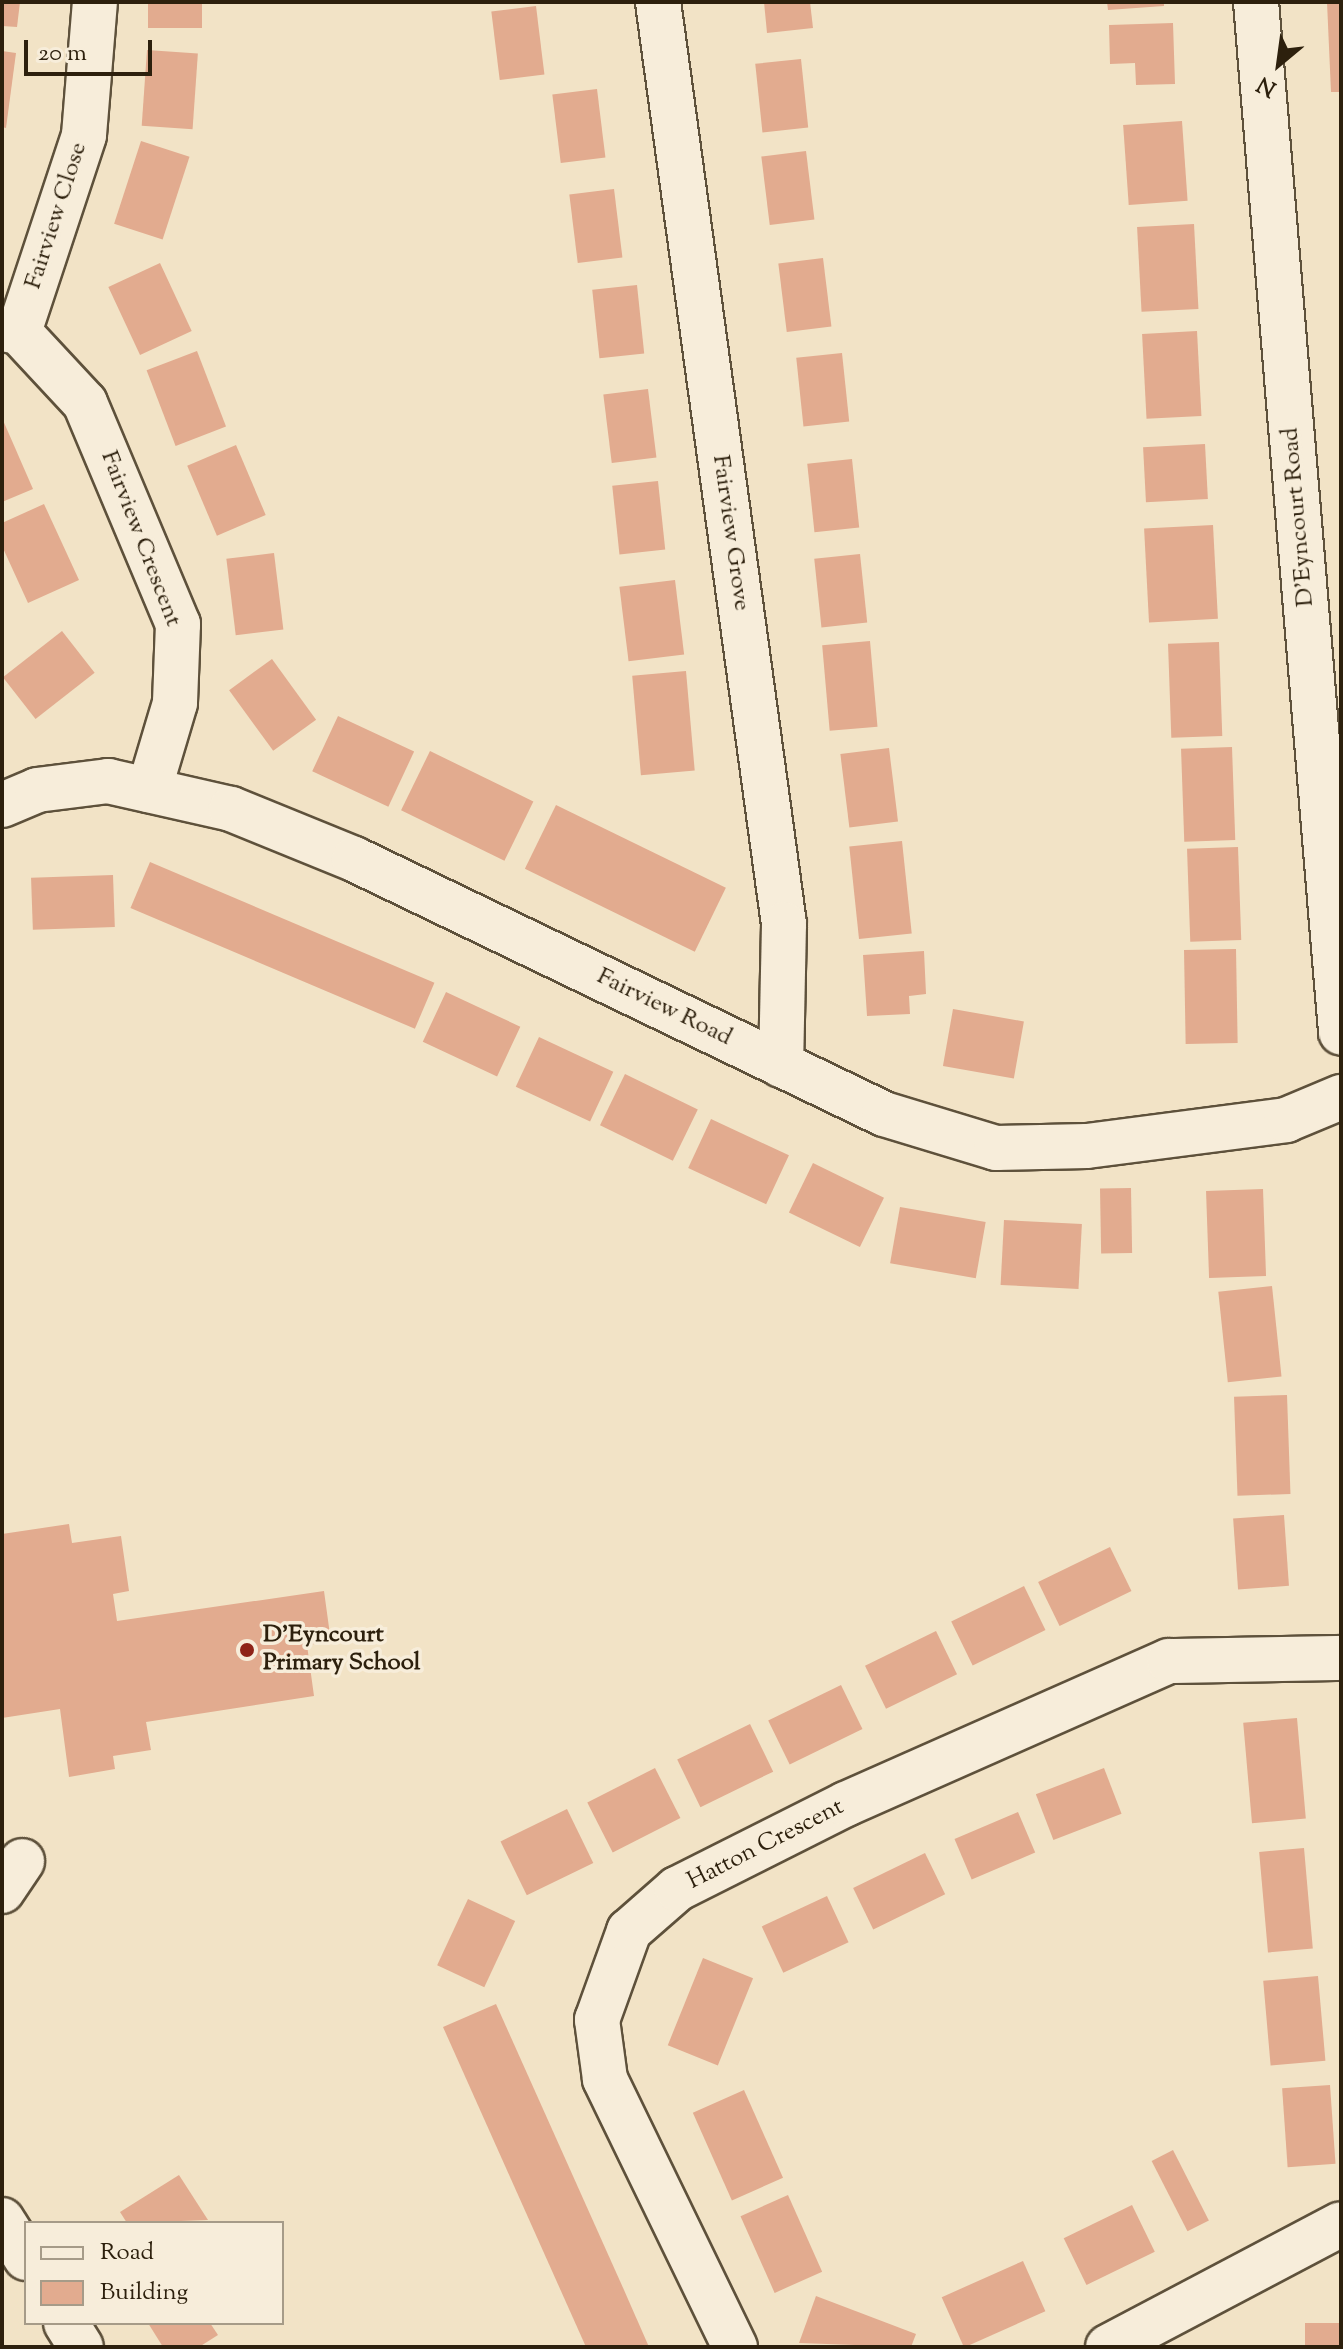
<!DOCTYPE html>
<style>
body{margin:0}
#map{position:relative;width:1343px;height:2349px;overflow:hidden;background:#f2e3c6;font-family:"Sorts Mill Goudy",serif}
div>[style]{position:absolute}
[style*='--x']{left:calc(var(--x)*1px);top:calc(var(--y)*1px);width:calc(var(--w)*1px);rotate:calc(var(--a)*1deg)}
.building>*{inset:0;background:#e2ab8f;transform-origin:0 0}
.roads{filter:drop-shadow(2px 0 #5e513b) drop-shadow(-2px 0 #5e513b) drop-shadow(0 2px #5e513b) drop-shadow(0 -2px #5e513b)}
.minor>*{height:44px;margin:-22px;padding:0 22px;transform-origin:22px;border-radius:22px;background:#f7edda}
.dots>*{width:22px;height:22px;translate:-50% -50%;box-sizing:border-box;border:4px solid #f7edda;border-radius:50%}
span{translate:-50% -50%;white-space:nowrap;text-align:center;line-height:1.15;-webkit-text-stroke:7px #f7edda;paint-order:stroke}
.street-label{font-size:24px;color:#2d200d}
.poi-label{font-size:24px;color:#2d200d;font-weight:700}
.left{translate:0 -50%;text-align:left}
.frame{position:absolute;inset:0;border:4px solid #2d200d;pointer-events:none}
.legend{position:absolute;left:24px;top:2221px;width:260px;height:104px;box-sizing:border-box;background:#f7edda;border:2px solid #a69b88;margin:0;padding:10px 14px;list-style:none;font-size:24px;color:#2d200d}
.legend li{display:flex;align-items:center;gap:16px;height:40px}
.legend b{width:40px;border:2px solid #a69b88}
.north{position:absolute;left:1239px;top:24px;width:80px;height:80px;-webkit-text-stroke:6px #f7edda;paint-order:stroke;rotate:209deg;font-size:22px;font-weight:700;line-height:32px;text-align:center;color:#2d200d}
.north::after{content:'';display:block;margin:auto;width:28px;height:36px;background:#2d200d;clip-path:polygon(50% 0,100% 100%,50% 72%,0 100%)}
.scale{position:absolute;left:24px;top:40px;width:128px;height:36px;box-sizing:border-box;border:4px solid #2d200d;border-top:0;padding-left:10px;font-size:24px;line-height:28px;white-space:nowrap;color:#2d200d;-webkit-text-stroke:6px #f7edda;paint-order:stroke}
</style>
<div id="map">
<div class="building">
<i style="clip-path:polygon(2px 2px,20px 2px,17px 27px,2px 26px)"></i>
<i style="left:148px;top:2px;width:54px;height:26px"></i>
<i style="clip-path:polygon(764px 2px,810px 2px,813px 28px,767px 33px)"></i>
<i style="clip-path:polygon(1107px 2px,1164px 2px,1164px 6px,1108px 10px)"></i>
<i style="clip-path:polygon(1327px 2px,1341px 2px,1341px 92px,1331px 92px)"></i>
<i style="left:536px;top:6px;width:69px;height:45px;rotate:83deg"></i>
<i style="clip-path:polygon(1173px 23px,1175px 84px,1136px 85px,1135px 63px,1110px 64px,1109px 25px)"></i>
<i style="left:147px;top:50px;width:51px;height:76px;rotate:4deg"></i>
<i style="clip-path:polygon(2px 51px,16px 53px,6px 128px,2px 127px)"></i>
<i style="left:801px;top:59px;width:69px;height:46px;rotate:84deg"></i>
<i style="left:597px;top:89px;width:69px;height:45px;rotate:83deg"></i>
<i style="left:1182px;top:121px;width:80px;height:59px;rotate:86deg"></i>
<i style="left:141px;top:141px;width:51px;height:87px;rotate:18deg"></i>
<i style="left:806px;top:151px;width:69px;height:45px;rotate:83deg"></i>
<i style="left:614px;top:189px;width:69px;height:45px;rotate:83deg"></i>
<i style="left:1194px;top:224px;width:85px;height:57px;rotate:87deg"></i>
<i style="left:823px;top:258px;width:69px;height:45px;rotate:83deg"></i>
<i style="left:160px;top:263px;width:75px;height:57px;rotate:65deg"></i>
<i style="left:637px;top:285px;width:69px;height:45px;rotate:84deg"></i>
<i style="left:1197px;top:331px;width:85px;height:55px;rotate:87deg"></i>
<i style="left:197px;top:351px;width:81px;height:54px;rotate:69deg"></i>
<i style="left:842px;top:353px;width:69px;height:46px;rotate:84deg"></i>
<i style="left:648px;top:389px;width:69px;height:45px;rotate:83deg"></i>
<i style="clip-path:polygon(2px 418px,33px 489px,2px 502px)"></i>
<i style="left:1205px;top:444px;width:55px;height:62px;rotate:87deg"></i>
<i style="left:236px;top:445px;width:76px;height:53px;rotate:67deg"></i>
<i style="left:852px;top:459px;width:69px;height:45px;rotate:84deg"></i>
<i style="left:658px;top:481px;width:69px;height:46px;rotate:84deg"></i>
<i style="clip-path:polygon(44px 504px,79px 580px,28px 603px,2px 546px,2px 523px)"></i>
<i style="left:1213px;top:525px;width:94px;height:69px;rotate:87deg"></i>
<i style="left:274px;top:553px;width:77px;height:48px;rotate:83deg"></i>
<i style="left:860px;top:554px;width:69px;height:46px;rotate:84deg"></i>
<i style="left:675px;top:580px;width:75px;height:56px;rotate:83deg"></i>
<i style="left:62px;top:631px;width:53px;height:75px;rotate:52deg"></i>
<i style="left:870px;top:641px;width:86px;height:48px;rotate:85deg"></i>
<i style="left:1219px;top:642px;width:94px;height:51px;rotate:88deg"></i>
<i style="left:272px;top:659px;width:75px;height:53px;rotate:54deg"></i>
<i style="left:686px;top:671px;width:100px;height:54px;rotate:85deg"></i>
<i style="left:338px;top:716px;width:84px;height:61px;rotate:25deg"></i>
<i style="left:1232px;top:747px;width:93px;height:51px;rotate:88deg"></i>
<i style="left:889px;top:748px;width:74px;height:49px;rotate:83deg"></i>
<i style="left:430px;top:751px;width:115px;height:66px;rotate:26deg"></i>
<i style="left:556px;top:805px;width:189px;height:71px;rotate:26deg"></i>
<i style="left:902px;top:841px;width:93px;height:53px;rotate:84deg"></i>
<i style="left:1238px;top:847px;width:93px;height:51px;rotate:88deg"></i>
<i style="left:150px;top:862px;width:309px;height:50px;rotate:23deg"></i>
<i style="left:113px;top:875px;width:52px;height:82px;rotate:88deg"></i>
<i style="left:1236px;top:949px;width:94px;height:52px;rotate:89deg"></i>
<i style="clip-path:polygon(924px 951px,926px 994px,909px 996px,910px 1014px,867px 1016px,863px 955px)"></i>
<i style="left:446px;top:992px;width:82px;height:55px;rotate:25deg"></i>
<i style="left:953px;top:1009px;width:72px;height:58px;rotate:10deg"></i>
<i style="left:539px;top:1037px;width:82px;height:55px;rotate:25deg"></i>
<i style="left:625px;top:1074px;width:81px;height:57px;rotate:26deg"></i>
<i style="left:711px;top:1119px;width:86px;height:54px;rotate:25deg"></i>
<i style="left:813px;top:1163px;width:79px;height:55px;rotate:26deg"></i>
<i style="left:1131px;top:1188px;width:65px;height:31px;rotate:89deg"></i>
<i style="left:1263px;top:1189px;width:87px;height:57px;rotate:88deg"></i>
<i style="left:900px;top:1207px;width:87px;height:57px;rotate:10deg"></i>
<i style="left:1004px;top:1220px;width:78px;height:65px;rotate:3deg"></i>
<i style="left:1272px;top:1286px;width:91px;height:54px;rotate:84deg"></i>
<i style="left:1287px;top:1395px;width:99px;height:53px;rotate:88deg"></i>
<i style="left:1284px;top:1515px;width:71px;height:51px;rotate:86deg"></i>
<i style="clip-path:polygon(69px 1524px,72px 1543px,121px 1536px,129px 1591px,113px 1594px,117px 1621px,324px 1591px,331px 1642px,307px 1645px,314px 1696px,146px 1722px,151px 1750px,113px 1756px,115px 1769px,69px 1777px,60px 1709px,2px 1718px,2px 1534px)"></i>
<i style="left:1110px;top:1547px;width:49px;height:80px;rotate:64deg"></i>
<i style="left:1024px;top:1586px;width:49px;height:81px;rotate:64deg"></i>
<i style="left:936px;top:1631px;width:48px;height:79px;rotate:64deg"></i>
<i style="left:841px;top:1685px;width:49px;height:81px;rotate:64deg"></i>
<i style="left:1297px;top:1718px;width:101px;height:54px;rotate:85deg"></i>
<i style="left:750px;top:1724px;width:53px;height:81px;rotate:64deg"></i>
<i style="left:655px;top:1768px;width:56px;height:76px;rotate:63deg"></i>
<i style="left:1104px;top:1768px;width:49px;height:73px;rotate:69deg"></i>
<i style="left:567px;top:1809px;width:60px;height:74px;rotate:64deg"></i>
<i style="left:1018px;top:1812px;width:44px;height:69px;rotate:67deg"></i>
<i style="left:1304px;top:1848px;width:101px;height:45px;rotate:85deg"></i>
<i style="left:925px;top:1853px;width:46px;height:80px;rotate:64deg"></i>
<i style="left:827px;top:1896px;width:51px;height:72px;rotate:65deg"></i>
<i style="left:468px;top:1899px;width:52px;height:73px;rotate:25deg"></i>
<i style="left:703px;top:1958px;width:54px;height:94px;rotate:22deg"></i>
<i style="left:1318px;top:1976px;width:85px;height:55px;rotate:85deg"></i>
<i style="clip-path:polygon(496px 2004px,624px 2290px,649px 2347px,586px 2347px,443px 2027px)"></i>
<i style="left:1330px;top:2085px;width:79px;height:48px;rotate:86deg"></i>
<i style="left:744px;top:2090px;width:96px;height:56px;rotate:66deg"></i>
<i style="left:1173px;top:2150px;width:79px;height:24px;rotate:63deg"></i>
<i style="clip-path:polygon(179px 2175px,208px 2220px,127px 2223px,120px 2212px)"></i>
<i style="left:788px;top:2195px;width:84px;height:52px;rotate:66deg"></i>
<i style="left:1132px;top:2205px;width:52px;height:76px;rotate:64deg"></i>
<i style="left:1023px;top:2261px;width:55px;height:89px;rotate:66deg"></i>
<i style="clip-path:polygon(816px 2296px,916px 2334px,911px 2347px,799px 2343px)"></i>
<i style="clip-path:polygon(148px 2323px,210px 2323px,218px 2335px,199px 2347px,163px 2347px)"></i>
<i style="left:1341px;top:2323px;width:24px;height:36px;rotate:90deg"></i>
</div>
<div class="roads">
<div class="minor">
<i style="--x:658;--y:2;--w:931;--a:82.22"></i>
<i style="--x:784;--y:924;--w:141;--a:91.2"></i>
<i style="--x:1256;--y:2;--w:1034;--a:85.28"></i>
<i style="--x:2;--y:329;--w:17;--a:10"></i>
<i style="--x:19;--y:332;--w:97;--a:47.1"></i>
<i style="--x:85;--y:403;--w:240;--a:67.2"></i>
<i style="--x:178;--y:624;--w:79;--a:92.2"></i>
<i style="--x:175;--y:703;--w:91;--a:106.6"></i>
<i style="--x:19;--y:332;--w:207;--a:-71.7"></i>
<i style="--x:84;--y:135;--w:133;--a:-85.3"></i>
<i style="--x:2;--y:805;--w:38;--a:-23"></i>
<i style="--x:37;--y:790;--w:72;--a:-7.2"></i>
<i style="--x:108;--y:781;--w:126;--a:12.8"></i>
<i style="--x:231;--y:809;--w:133;--a:22.1"></i>
<i style="--x:354;--y:859;--w:588;--a:25.69"></i>
<i style="--x:884;--y:1114;--w:117;--a:16.9"></i>
<i style="--x:996;--y:1148;--w:91;--a:-1.3"></i>
<i style="--x:1087;--y:1146;--w:201;--a:-7.4"></i>
<i style="--x:1286;--y:1120;--w:60;--a:-22.7"></i>
<i style="--x:2;--y:1891;--w:36;--a:-56"></i>
<i style="--x:2;--y:2220;--w:45;--a:57.7"></i>
<i style="--x:66;--y:2323;--w:28;--a:58"></i>
<i style="--x:735;--y:2347;--w:298;--a:-115.9"></i>
<i style="--x:605;--y:2079;--w:60;--a:-97.7"></i>
<i style="--x:597;--y:2020;--w:95;--a:-70.2"></i>
<i style="--x:629;--y:1931;--w:64;--a:-41.2"></i>
<i style="--x:677;--y:1889;--w:189;--a:-26.7"></i>
<i style="--x:846;--y:1804;--w:353;--a:-23.9"></i>
<i style="--x:1169;--y:1661;--w:172;--a:-1"></i>
<i style="--x:1108;--y:2347;--w:263;--a:-27.8"></i>
</div>
</div>
<div class="dots">
<i style="left:247px;top:1650px;background:#8f2418"></i>
</div>
<div class="street-label">
<span style="left:57px;top:216px;rotate:-72deg">Fairview Close</span>
<span style="left:1299px;top:517px;rotate:-95deg">D'Eyncourt Road</span>
<span style="left:730px;top:533px;rotate:82deg">Fairview Grove</span>
<span style="left:140px;top:539px;rotate:69deg">Fairview Crescent</span>
<span style="left:664px;top:1008px;rotate:26deg">Fairview Road</span>
<span style="left:766px;top:1845px;rotate:-27deg">Hatton Crescent</span>
</div>
<div class="poi-label">
<span class="left" style="left:263px;top:1650px">D'Eyncourt<br>Primary School</span>
</div>
<div class="frame"></div>
<ul class="legend">
<li><b style="height:10px;background:#f7edda"></b>Road</li>
<li><b style="height:22px;background:#e2ab8f"></b>Building</li>
</ul>
<div class="north">N</div>
<div class="scale">20 m</div>
</div>
